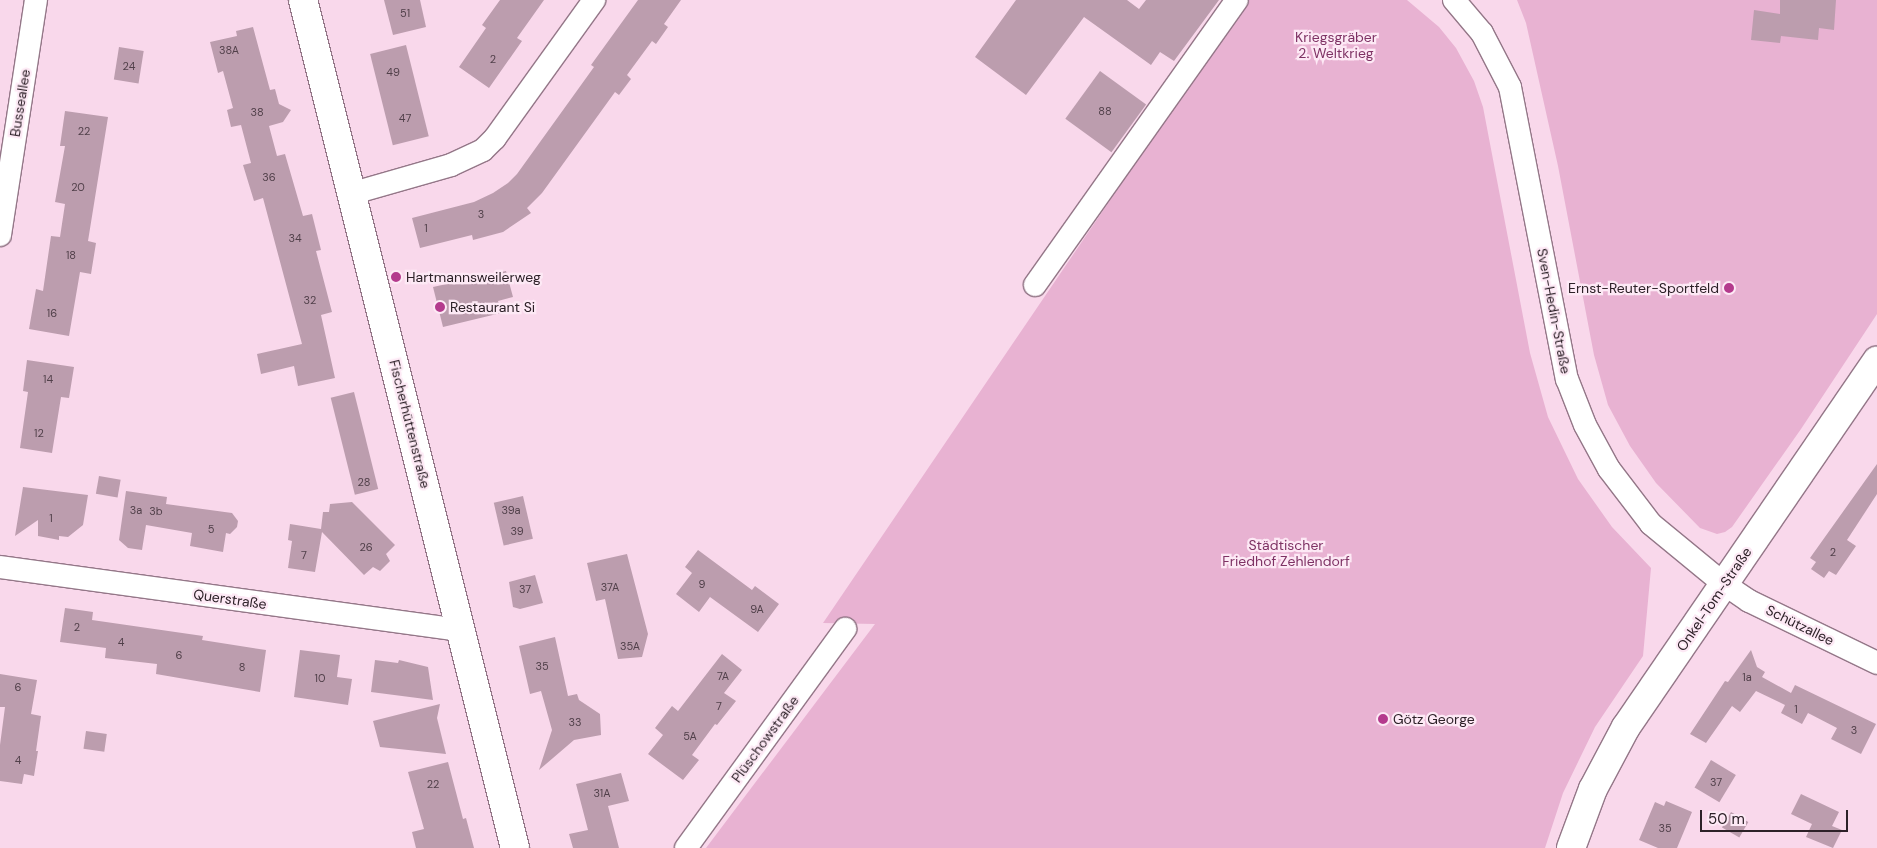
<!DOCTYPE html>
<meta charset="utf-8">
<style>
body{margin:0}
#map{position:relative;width:1877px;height:848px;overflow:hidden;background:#f9d8eb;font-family:"DM Sans",sans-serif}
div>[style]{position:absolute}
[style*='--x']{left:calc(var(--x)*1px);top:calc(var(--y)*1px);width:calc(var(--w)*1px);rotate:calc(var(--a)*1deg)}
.green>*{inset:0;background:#e8b2d2}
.building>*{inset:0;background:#bc9dae;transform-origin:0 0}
.roads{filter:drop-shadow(1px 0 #947788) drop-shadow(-1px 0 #947788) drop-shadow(0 1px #947788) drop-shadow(0 -1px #947788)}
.street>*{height:22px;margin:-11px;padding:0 11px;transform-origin:11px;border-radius:11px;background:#fff}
.secondary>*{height:28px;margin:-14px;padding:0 14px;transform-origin:14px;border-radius:14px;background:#fff}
.dots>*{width:14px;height:14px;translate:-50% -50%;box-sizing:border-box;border:2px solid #fde9f5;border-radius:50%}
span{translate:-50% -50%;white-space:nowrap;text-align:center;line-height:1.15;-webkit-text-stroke:4.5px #fde9f5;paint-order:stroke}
.number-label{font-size:11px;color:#51404a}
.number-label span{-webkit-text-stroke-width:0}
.park-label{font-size:14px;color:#7e3264}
.street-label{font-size:14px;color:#2d2128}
.poi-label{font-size:14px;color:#2d2128}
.left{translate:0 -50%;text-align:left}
.right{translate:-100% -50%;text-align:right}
.scale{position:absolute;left:1700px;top:810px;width:148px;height:22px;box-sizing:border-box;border:2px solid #2d2128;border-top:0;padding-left:6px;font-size:15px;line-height:18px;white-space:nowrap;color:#2d2128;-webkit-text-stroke:4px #fde9f5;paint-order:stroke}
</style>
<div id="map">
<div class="green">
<i style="clip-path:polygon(1246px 0,1407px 0,1439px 27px,1456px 48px,1474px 81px,1483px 107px,1530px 353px,1548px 417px,1578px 479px,1612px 527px,1651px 568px,1643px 656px,1595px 727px,1563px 793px,1545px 848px,706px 848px,875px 624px,823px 623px)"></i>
<i style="clip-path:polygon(1517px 0,1877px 0,1877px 314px,1801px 429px,1732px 527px,1725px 532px,1717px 534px,1700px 528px,1656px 483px,1630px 446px,1608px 405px,1594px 355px,1558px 166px,1526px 23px)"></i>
</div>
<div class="building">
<i style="clip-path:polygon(384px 0,420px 0,426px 27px,393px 35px)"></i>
<i style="clip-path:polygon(500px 0,544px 0,517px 38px,522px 41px,489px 88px,459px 67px,486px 28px,482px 25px)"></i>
<i style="clip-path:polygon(638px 0,681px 0,664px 24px,668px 27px,656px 44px,652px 41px,627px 75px,631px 79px,619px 95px,615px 92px,542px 193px,527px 208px,531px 213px,503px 232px,473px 240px,472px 235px,420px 248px,412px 218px,474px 202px,493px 193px,508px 183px,517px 174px,594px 67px,591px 65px)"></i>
<i style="clip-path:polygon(1016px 0,1127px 0,1139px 9px,1146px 0,1219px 0,1174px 61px,1160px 52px,1151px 65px,1084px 17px,1026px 95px,975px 57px)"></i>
<i style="clip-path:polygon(1780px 0,1836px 0,1834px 30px,1819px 28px,1818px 40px,1781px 36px,1780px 43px,1751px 40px,1754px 10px,1780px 14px)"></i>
<i style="clip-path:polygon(253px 27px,270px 90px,275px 89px,279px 104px,291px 110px,283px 122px,269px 126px,277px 156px,285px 154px,303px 216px,312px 214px,321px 250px,316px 251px,332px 312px,321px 315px,335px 378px,298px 386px,294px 366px,261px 374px,257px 354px,302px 344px,263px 198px,254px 201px,243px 165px,251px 163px,241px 125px,231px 127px,227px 110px,233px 108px,223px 71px,218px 73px,210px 42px,237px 36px,236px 31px)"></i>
<i style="left:406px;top:45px;width:94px;height:37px;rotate:76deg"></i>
<i style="left:119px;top:47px;width:25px;height:33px;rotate:9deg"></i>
<i style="left:1100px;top:71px;width:57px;height:59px;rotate:36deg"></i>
<i style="clip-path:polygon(65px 111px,108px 117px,88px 241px,96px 243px,91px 274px,80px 272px,69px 336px,29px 329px,36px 289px,43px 291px,51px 236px,60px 237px,65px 204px,55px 202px,65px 146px,60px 146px)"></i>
<i style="clip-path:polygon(506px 271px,513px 297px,498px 301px,501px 313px,443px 327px,433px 287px)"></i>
<i style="clip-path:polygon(27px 360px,74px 367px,69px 398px,61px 397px,52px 453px,20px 448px,28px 392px,23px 391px)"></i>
<i style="left:354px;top:392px;width:100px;height:24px;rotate:76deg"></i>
<i style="clip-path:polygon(1877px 464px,1877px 494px,1847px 540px,1856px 546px,1836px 575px,1829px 571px,1824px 578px,1811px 569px,1816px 562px,1810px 558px)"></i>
<i style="left:99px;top:476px;width:22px;height:18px;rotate:10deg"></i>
<i style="clip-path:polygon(23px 487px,88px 495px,83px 525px,68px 537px,59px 536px,59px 540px,54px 539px,38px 536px,38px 520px,15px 536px)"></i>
<i style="clip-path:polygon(126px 491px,167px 497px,166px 504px,232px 513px,238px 521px,237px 527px,230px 534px,226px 533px,223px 552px,190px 546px,192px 533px,146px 525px,142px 550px,128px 548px,119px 540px)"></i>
<i style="left:523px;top:496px;width:44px;height:30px;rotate:77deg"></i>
<i style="clip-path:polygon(352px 502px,395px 545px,386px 554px,390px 561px,380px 571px,373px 567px,364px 575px,322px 532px,315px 572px,288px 568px,292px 541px,288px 540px,290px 524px,321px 529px,323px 512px,329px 512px,330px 504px)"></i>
<i style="clip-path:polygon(698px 550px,752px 590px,755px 586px,779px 604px,758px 632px,710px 597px,699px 612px,676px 594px,692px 573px,685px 567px)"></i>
<i style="clip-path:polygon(627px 554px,648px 634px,642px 657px,618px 659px,605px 599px,596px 601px,587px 563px)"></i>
<i style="clip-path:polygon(535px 575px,543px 603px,520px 609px,513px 607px,509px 582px)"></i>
<i style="clip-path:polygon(65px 608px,93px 612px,92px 620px,203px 636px,202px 640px,266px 650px,260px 692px,156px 674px,157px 664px,105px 658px,106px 648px,60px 642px)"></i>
<i style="clip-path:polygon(555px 637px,568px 696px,577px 694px,579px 700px,600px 714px,601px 735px,574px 740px,539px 770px,552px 730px,541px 691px,530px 694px,519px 646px)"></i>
<i style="clip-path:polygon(300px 650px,340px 655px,337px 677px,352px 679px,348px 705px,294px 697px)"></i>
<i style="clip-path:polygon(1751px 650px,1757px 667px,1765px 672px,1762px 677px,1791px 693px,1795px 685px,1876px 724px,1861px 754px,1831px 739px,1837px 728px,1808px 713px,1802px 724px,1781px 713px,1785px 705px,1756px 691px,1740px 712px,1732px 706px,1706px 743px,1690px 734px,1725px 681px,1728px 682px)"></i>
<i style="clip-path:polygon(722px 654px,742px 670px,724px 693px,736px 701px,717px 725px,715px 724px,692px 755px,699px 760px,683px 780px,648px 754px,663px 735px,655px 728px,672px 706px,678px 711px)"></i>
<i style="clip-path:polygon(375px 660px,398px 663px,399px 660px,428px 667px,433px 700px,371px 692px)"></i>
<i style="clip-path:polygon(0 674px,37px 680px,31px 714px,41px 716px,36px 751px,38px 751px,34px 776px,24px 774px,22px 784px,0 781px,0 745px,5px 707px,0 707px)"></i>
<i style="clip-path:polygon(440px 704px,437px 718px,446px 754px,380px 747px,373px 721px)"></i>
<i style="left:86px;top:731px;width:21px;height:18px;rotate:8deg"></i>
<i style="left:1711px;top:760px;width:29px;height:32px;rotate:31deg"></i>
<i style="clip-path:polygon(448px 762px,463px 819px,466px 818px,474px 848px,416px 848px,412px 832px,424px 829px,408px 772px)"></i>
<i style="clip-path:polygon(621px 773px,629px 801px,608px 806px,619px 848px,573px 848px,569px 834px,588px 830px,576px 784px)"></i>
<i style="clip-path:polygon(1801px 794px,1839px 812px,1832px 826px,1842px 830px,1833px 848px,1806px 837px,1812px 824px,1791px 814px)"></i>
<i style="clip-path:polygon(1666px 801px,1692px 812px,1677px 848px,1658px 848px,1639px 840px,1655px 802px,1664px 806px)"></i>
<i style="left:1731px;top:812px;width:20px;height:18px;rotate:30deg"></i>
</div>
<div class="roads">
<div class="street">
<i style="--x:1454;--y:0;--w:43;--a:49.7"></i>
<i style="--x:1482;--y:33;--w:61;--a:62.6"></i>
<i style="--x:1510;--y:87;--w:298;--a:79"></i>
<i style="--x:1567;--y:379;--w:49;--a:68.6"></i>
<i style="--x:1585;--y:425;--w:50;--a:61.4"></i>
<i style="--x:1609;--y:469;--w:69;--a:52.6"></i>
<i style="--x:1651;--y:524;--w:94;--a:39.4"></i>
<i style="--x:1724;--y:584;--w:30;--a:34"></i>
<i style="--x:1749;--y:601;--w:142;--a:25.8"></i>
<i style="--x:350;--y:194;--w:105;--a:-16"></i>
<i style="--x:451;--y:165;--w:35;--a:-25"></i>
<i style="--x:483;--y:150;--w:17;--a:-45"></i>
<i style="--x:495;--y:138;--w:170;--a:-54.3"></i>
<i style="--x:0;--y:235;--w:238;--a:-81.3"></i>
<i style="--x:1035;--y:285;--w:349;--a:-54.7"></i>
<i style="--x:0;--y:567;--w:465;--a:7.8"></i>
<i style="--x:686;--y:848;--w:271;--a:-54"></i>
</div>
<div class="secondary">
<i style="--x:303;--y:0;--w:874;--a:75.96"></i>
<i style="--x:1571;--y:848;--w:63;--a:-69.6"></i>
<i style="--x:1593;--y:789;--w:70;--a:-62"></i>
<i style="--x:1626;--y:727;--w:444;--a:-55.6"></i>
</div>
</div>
<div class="dots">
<i style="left:396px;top:277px;background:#b43a8d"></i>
<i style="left:1729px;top:288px;background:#b43a8d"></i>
<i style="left:440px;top:307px;background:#b43a8d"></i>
<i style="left:1383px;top:719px;background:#b43a8d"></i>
</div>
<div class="number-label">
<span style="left:405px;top:13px">51</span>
<span style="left:229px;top:50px">38A</span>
<span style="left:493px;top:59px">2</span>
<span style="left:129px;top:66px">24</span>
<span style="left:393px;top:72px">49</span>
<span style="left:1105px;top:111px">88</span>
<span style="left:257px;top:112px">38</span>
<span style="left:405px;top:118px">47</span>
<span style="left:84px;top:131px">22</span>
<span style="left:269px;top:177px">36</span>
<span style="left:78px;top:187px">20</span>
<span style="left:481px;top:214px">3</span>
<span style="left:426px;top:228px">1</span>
<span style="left:295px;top:238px">34</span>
<span style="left:71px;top:255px">18</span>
<span style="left:310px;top:300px">32</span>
<span style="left:52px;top:313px">16</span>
<span style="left:48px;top:379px">14</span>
<span style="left:39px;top:433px">12</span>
<span style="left:364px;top:482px">28</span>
<span style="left:136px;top:510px">3a</span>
<span style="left:511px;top:510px">39a</span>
<span style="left:156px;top:511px">3b</span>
<span style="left:51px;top:518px">1</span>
<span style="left:211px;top:529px">5</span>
<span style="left:517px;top:531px">39</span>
<span style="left:366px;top:547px">26</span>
<span style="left:1833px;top:552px">2</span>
<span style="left:304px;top:555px">7</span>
<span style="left:702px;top:584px">9</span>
<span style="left:610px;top:587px">37A</span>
<span style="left:525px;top:589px">37</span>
<span style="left:757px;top:609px">9A</span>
<span style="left:77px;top:627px">2</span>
<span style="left:121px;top:642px">4</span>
<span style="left:630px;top:646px">35A</span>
<span style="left:179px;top:655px">6</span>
<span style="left:542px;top:666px">35</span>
<span style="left:242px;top:667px">8</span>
<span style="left:723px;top:676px">7A</span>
<span style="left:1747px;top:677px">1a</span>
<span style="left:320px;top:678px">10</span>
<span style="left:18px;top:687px">6</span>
<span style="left:719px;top:706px">7</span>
<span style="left:1796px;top:709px">1</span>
<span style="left:575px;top:722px">33</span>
<span style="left:1854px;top:730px">3</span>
<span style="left:690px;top:736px">5A</span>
<span style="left:18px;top:760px">4</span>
<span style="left:1716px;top:782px">37</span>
<span style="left:433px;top:784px">22</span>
<span style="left:602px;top:793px">31A</span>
<span style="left:1665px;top:828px">35</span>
</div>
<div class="park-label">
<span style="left:1336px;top:45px">Kriegsgräber<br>2. Weltkrieg</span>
<span style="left:1286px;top:553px">Städtischer<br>Friedhof Zehlendorf</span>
</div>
<div class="street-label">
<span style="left:20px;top:103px;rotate:-81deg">Busseallee</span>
<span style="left:1554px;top:311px;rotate:79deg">Sven-Hedin-Straße</span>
<span style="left:410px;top:424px;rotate:76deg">Fischerhüttenstraße</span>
<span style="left:230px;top:599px;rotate:8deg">Querstraße</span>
<span style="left:1714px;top:599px;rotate:-56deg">Onkel-Tom-Straße</span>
<span style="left:1800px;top:625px;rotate:26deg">Schützallee</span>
<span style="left:765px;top:739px;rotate:-54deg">Plüschowstraße</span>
</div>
<div class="poi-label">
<span class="left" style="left:406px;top:277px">Hartmannsweilerweg</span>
<span class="right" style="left:1719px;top:288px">Ernst-Reuter-Sportfeld</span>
<span class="left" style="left:450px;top:307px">Restaurant Si</span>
<span class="left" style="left:1393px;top:719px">Götz George</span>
</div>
<div class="scale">50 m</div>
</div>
